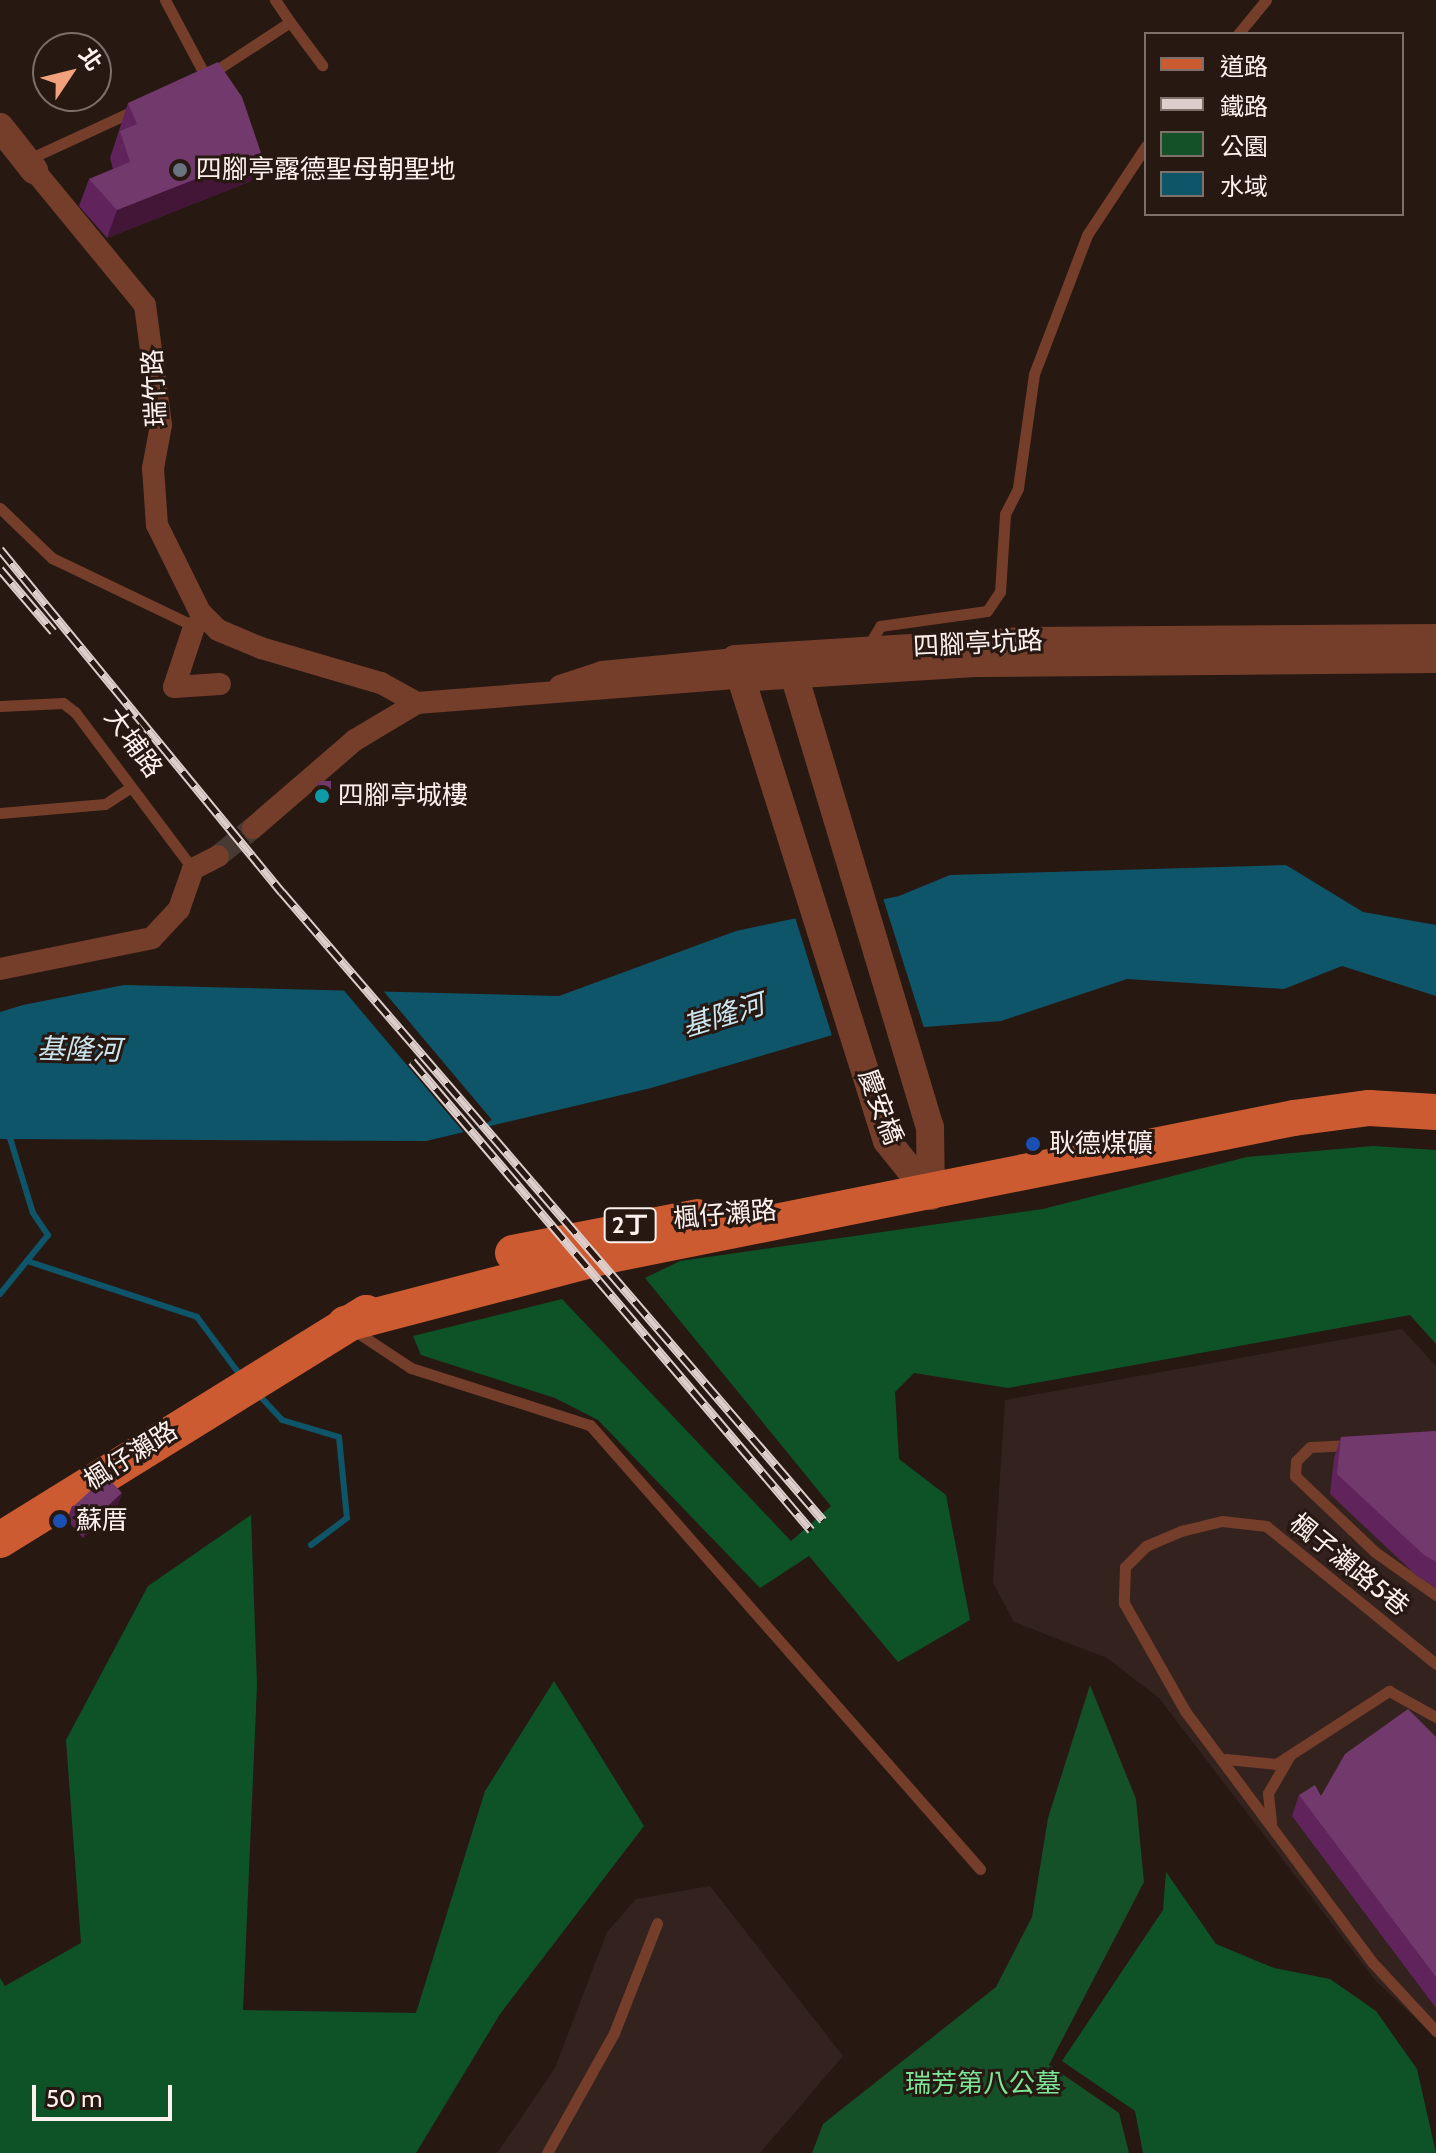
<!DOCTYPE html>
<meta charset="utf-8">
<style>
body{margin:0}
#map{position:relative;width:1436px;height:2153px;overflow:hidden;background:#271812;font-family:Cabin,"Noto Sans TC",sans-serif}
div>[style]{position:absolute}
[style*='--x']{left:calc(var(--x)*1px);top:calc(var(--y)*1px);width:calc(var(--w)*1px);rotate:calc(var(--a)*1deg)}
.industrial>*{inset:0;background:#34221f}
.green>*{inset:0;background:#145028}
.forest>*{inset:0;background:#0d5327}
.water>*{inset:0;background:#0e556a}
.pier>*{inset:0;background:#271812}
.stream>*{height:6px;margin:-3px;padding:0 3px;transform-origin:3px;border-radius:3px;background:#0e556a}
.minor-tunnel>*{height:22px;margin-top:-11px;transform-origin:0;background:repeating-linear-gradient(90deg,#473933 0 22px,transparent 0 33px)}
.service>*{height:11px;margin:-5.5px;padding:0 5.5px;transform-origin:5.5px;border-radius:5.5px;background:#753e2b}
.minor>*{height:22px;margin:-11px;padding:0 11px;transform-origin:11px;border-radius:11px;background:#753e2b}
.tertiary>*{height:28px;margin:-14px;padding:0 14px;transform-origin:14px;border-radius:14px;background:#753e2b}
.primary>*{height:36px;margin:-18px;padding:0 18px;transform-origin:18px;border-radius:18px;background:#cd5b32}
.rail>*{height:9px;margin-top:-4.5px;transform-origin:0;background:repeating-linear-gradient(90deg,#271812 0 18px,#dccfcb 0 36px);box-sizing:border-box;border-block:2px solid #dccfcb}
.wall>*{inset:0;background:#61235c}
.shaded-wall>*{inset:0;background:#431638}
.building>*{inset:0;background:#723a6c;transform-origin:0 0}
.dots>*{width:22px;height:22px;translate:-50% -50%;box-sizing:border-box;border:4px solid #271812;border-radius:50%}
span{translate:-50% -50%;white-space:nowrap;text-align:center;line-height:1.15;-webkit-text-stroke:6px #271812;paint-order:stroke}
.shield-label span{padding:2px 6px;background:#271812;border:2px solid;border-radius:6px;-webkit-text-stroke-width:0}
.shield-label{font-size:24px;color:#fdf1ed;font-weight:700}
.poi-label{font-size:26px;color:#fdf1ed}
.left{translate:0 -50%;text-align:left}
.street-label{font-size:26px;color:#fdf1ed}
.park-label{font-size:26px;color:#7ae898}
.water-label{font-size:28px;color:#cce6f0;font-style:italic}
.legend{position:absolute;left:1144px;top:32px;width:260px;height:184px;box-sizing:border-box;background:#271812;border:2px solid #7d6f6a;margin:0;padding:10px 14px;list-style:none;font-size:24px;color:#fdf1ed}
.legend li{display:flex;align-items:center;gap:16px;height:40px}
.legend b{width:40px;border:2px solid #7d6f6a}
.north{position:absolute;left:32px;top:32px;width:80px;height:80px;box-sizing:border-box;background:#271812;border:2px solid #7d6f6a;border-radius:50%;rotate:55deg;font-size:22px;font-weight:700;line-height:32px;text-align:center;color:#fdf1ed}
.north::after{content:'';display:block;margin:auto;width:28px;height:36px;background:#f1a17c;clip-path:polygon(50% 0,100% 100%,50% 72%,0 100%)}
.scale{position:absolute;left:32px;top:2085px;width:140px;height:36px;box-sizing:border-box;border:4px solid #fdf1ed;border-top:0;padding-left:10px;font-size:24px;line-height:28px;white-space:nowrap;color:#fdf1ed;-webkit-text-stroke:6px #271812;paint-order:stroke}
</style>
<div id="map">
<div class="industrial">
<i style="clip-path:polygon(1402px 1329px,1436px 1366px,1436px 2038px,1375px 1980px,1159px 1698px,1107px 1658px,1014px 1622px,993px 1583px,1005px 1400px)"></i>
<i style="clip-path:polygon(710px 1886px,843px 2056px,760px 2153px,497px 2153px,555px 2068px,607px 1932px,636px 1899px)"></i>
</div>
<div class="green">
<i style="clip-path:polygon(1090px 1685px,1136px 1799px,1144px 1882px,1049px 2065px,1119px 2113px,1129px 2153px,812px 2153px,823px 2124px,996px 1987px,1032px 1917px,1048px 1818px)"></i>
</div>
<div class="forest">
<i style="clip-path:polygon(1373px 1146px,1436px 1150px,1436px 1344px,1410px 1315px,1008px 1388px,914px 1373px,895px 1392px,899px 1459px,946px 1495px,970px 1620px,898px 1662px,809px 1556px,760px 1588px,598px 1420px,555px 1398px,421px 1355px,413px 1336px,562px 1299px,791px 1541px,831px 1506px,645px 1278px,680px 1261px,1043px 1209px,1247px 1157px)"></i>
<i style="clip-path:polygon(251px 1515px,257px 1685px,243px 2010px,416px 2013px,485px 1791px,554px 1681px,644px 1826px,500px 2014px,416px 2153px,0 2153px,0 1978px,5px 1986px,81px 1943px,66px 1740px,148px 1586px)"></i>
<i style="clip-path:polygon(1166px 1872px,1216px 1944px,1274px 1968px,1330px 1979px,1376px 2011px,1417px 2069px,1436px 2153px,1143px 2153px,1135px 2111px,1062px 2061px,1163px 1910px)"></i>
</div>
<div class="water">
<i style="clip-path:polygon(1286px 865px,1363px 912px,1436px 925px,1436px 996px,1342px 966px,1284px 989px,1127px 979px,1001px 1021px,836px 1034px,651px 1088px,426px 1141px,0 1139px,0 1012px,23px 1005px,124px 985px,559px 996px,736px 931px,899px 896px,950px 875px)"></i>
</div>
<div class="pier">
<i style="clip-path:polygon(882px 895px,925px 1031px,833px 1039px,794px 914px)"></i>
<i style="clip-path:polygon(341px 987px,380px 987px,492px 1120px,466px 1135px)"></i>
</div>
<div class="stream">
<i style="--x:0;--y:1132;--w:12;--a:31"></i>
<i style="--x:10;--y:1138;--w:78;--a:73"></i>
<i style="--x:33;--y:1213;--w:27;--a:56"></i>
<i style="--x:48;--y:1235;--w:76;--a:129.1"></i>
<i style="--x:27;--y:1261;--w:179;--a:18.2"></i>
<i style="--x:197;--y:1317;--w:72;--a:53.4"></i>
<i style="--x:257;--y:1393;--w:37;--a:47"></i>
<i style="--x:282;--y:1420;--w:59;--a:16.6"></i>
<i style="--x:339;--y:1437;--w:81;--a:84.4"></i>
<i style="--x:347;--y:1518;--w:45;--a:143.1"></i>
</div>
<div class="minor-tunnel">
<i style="--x:218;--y:856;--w:45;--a:-38.7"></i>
</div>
<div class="service">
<i style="--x:165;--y:0;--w:87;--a:62"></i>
<i style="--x:290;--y:22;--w:54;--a:53.3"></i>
<i style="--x:1238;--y:34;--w:44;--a:-50.5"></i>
<i style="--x:212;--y:73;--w:93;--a:-33.2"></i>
<i style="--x:290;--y:22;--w:27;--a:-124"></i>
<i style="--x:29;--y:159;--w:117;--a:-24.8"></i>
<i style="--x:0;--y:508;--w:72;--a:43.9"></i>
<i style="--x:52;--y:558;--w:162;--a:25.6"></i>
<i style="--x:867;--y:648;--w:26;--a:-59"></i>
<i style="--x:880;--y:626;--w:108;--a:-8"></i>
<i style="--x:987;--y:611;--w:23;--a:-56"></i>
<i style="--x:1000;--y:592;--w:78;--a:-86.3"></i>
<i style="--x:1005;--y:514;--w:29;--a:-63"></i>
<i style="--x:1018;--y:488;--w:115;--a:-82"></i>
<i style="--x:1034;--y:374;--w:149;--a:-69.1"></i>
<i style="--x:1087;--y:235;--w:107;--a:-56.5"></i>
<i style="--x:0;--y:706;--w:63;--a:-2.7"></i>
<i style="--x:63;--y:703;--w:15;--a:37"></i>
<i style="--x:75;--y:712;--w:196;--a:53.1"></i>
<i style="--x:0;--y:813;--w:105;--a:-4.9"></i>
<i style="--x:105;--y:804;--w:30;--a:-33"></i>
<i style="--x:352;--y:1329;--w:71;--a:33.5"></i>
<i style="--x:411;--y:1368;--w:188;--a:17.7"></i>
<i style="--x:590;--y:1425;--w:591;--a:48.7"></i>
<i style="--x:1351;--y:1445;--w:41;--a:177.2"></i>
<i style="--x:1310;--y:1447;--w:20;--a:135"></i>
<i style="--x:1296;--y:1461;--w:15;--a:94"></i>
<i style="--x:1295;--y:1476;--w:110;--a:43.5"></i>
<i style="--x:1375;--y:1552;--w:75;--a:35.2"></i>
<i style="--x:1436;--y:1664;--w:219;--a:-140.9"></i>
<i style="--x:1266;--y:1526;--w:44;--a:-173.5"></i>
<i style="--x:1222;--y:1521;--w:42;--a:166.3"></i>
<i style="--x:1181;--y:1531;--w:38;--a:157"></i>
<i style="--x:1146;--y:1546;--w:30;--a:135"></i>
<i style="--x:1125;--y:1567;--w:36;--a:92"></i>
<i style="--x:1124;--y:1603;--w:124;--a:60.5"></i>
<i style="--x:1185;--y:1711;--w:314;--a:53.3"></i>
<i style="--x:1373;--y:1963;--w:93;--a:47.2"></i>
<i style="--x:1226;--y:1759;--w:50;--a:5.7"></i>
<i style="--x:1276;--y:1764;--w:135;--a:-32.9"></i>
<i style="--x:1389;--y:1691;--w:54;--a:29"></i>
<i style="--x:1271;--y:1822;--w:29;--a:-96"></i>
<i style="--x:1268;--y:1793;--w:42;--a:-59.7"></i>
<i style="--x:547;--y:2153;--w:137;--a:-60.8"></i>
<i style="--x:614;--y:2033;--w:118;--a:-68.6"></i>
</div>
<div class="minor">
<i style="--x:34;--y:170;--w:175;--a:50.6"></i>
<i style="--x:145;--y:305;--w:121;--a:82.4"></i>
<i style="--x:161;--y:425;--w:44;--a:100.5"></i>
<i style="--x:153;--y:468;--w:57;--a:86"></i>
<i style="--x:157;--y:525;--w:97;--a:63.7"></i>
<i style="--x:200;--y:612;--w:25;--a:45"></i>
<i style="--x:218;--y:630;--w:47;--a:22.7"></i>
<i style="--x:261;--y:648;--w:125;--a:16.3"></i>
<i style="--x:381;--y:683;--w:41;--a:29.1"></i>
<i style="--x:194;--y:627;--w:63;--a:108.4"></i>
<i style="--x:174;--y:687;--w:46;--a:-3.7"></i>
<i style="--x:560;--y:686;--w:44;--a:-18.4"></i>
<i style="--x:602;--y:672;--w:134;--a:-5.6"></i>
<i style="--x:253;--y:828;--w:135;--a:-40.8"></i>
<i style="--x:355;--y:740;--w:72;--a:-30.8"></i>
<i style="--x:417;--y:703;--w:322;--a:-4.5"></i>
<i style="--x:0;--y:969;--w:155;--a:-11.5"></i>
<i style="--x:152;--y:938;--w:40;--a:-47"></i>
<i style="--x:179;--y:909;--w:42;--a:-70.7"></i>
<i style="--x:193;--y:869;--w:28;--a:-27"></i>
</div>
<div class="tertiary">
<i style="--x:0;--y:127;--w:55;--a:51.7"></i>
<i style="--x:789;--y:658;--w:490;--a:73.3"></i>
<i style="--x:930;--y:1127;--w:69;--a:89.2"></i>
<i style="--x:738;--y:678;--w:241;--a:-3.6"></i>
<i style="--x:979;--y:663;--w:457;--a:-0.5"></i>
<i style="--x:931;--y:1196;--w:70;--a:-128.7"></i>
<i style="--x:887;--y:1141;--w:505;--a:-107.5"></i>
<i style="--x:735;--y:659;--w:289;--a:-3.6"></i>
<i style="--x:1023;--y:641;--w:413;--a:-0.4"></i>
</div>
<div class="primary">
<i style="--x:513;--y:1253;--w:188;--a:-11"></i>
<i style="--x:345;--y:1324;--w:274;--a:-14.6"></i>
<i style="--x:610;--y:1255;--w:698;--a:-11.33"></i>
<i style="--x:1294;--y:1118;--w:76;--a:-7.6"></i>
<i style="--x:1369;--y:1108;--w:67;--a:3.4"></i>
<i style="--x:0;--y:1540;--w:431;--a:-31.8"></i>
</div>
<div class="rail">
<i style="--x:0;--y:549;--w:444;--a:50.6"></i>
<i style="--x:282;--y:892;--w:829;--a:49.26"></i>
<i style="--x:0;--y:569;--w:82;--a:49.5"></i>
<i style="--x:412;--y:1061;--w:616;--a:49.61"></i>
</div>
<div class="wall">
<i style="clip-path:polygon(128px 103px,261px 153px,251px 181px,107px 238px,79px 206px,89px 179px,113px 169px,110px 158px)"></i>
<i style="clip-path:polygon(319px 781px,331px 798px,328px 805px,316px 804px,317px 788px)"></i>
<i style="clip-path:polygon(1436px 1431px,1436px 1588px,1417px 1576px,1330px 1494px,1334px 1458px,1341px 1437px)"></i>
<i style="clip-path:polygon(122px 1493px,117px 1507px,83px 1538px,67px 1520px,72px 1506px)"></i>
<i style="clip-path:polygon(1436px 1737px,1436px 2008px,1292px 1816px,1299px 1795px,1321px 1796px)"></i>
</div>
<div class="shaded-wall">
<i style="clip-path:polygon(261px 153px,251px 181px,107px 238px,117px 210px)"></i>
<i style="clip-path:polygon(319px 797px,331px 798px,328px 805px,316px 804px)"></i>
<i style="clip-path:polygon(122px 1493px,117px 1507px,83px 1538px,88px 1524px)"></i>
</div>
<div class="building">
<i style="clip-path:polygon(218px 62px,242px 97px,261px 153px,117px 210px,89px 179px,130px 162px,120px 131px,137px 124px,128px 103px)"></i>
<i style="left:319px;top:781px;width:12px;height:16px"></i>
<i style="clip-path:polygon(1436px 1431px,1436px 1562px,1424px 1555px,1337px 1474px,1341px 1437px)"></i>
<i style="left:106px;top:1476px;width:23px;height:45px;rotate:47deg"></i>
<i style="clip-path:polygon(1408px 1709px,1436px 1737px,1436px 1977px,1299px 1795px,1315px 1785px,1321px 1796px,1345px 1754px)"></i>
</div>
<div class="dots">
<i style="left:180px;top:170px;background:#6b7280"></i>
<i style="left:322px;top:796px;background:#0f9aa8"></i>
<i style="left:1033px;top:1144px;background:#1a4fb4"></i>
<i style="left:60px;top:1521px;background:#1a4fb4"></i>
</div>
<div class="shield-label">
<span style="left:630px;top:1225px">2丁</span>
</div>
<div class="poi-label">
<span class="left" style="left:196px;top:170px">四腳亭露德聖母朝聖地</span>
<span class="left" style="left:338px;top:796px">四腳亭城樓</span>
<span class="left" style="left:1049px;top:1144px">耿德煤礦</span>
<span class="left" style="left:76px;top:1521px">蘇厝</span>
</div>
<div class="street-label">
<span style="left:155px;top:388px;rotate:-93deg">瑞竹路</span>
<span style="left:978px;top:644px;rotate:-3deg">四腳亭坑路</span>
<span style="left:133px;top:743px;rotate:54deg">大埔路</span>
<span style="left:880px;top:1107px;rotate:69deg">慶安橋</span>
<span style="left:725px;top:1215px;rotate:-5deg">楓仔瀨路</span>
<span style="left:131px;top:1456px;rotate:-32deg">楓仔瀨路</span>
<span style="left:1349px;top:1565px;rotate:39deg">楓子瀨路5巷</span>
</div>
<div class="park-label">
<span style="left:983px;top:2084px">瑞芳第八公墓</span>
</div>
<div class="water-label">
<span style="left:723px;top:1015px;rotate:-17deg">基隆河</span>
<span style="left:79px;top:1049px;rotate:1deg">基隆河</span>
</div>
<ul class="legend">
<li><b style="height:10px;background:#cd5b32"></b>道路</li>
<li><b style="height:10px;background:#dccfcb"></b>鐵路</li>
<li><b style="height:22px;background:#145028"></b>公園</li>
<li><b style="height:22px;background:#0e556a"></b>水域</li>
</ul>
<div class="north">北</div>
<div class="scale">50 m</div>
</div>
